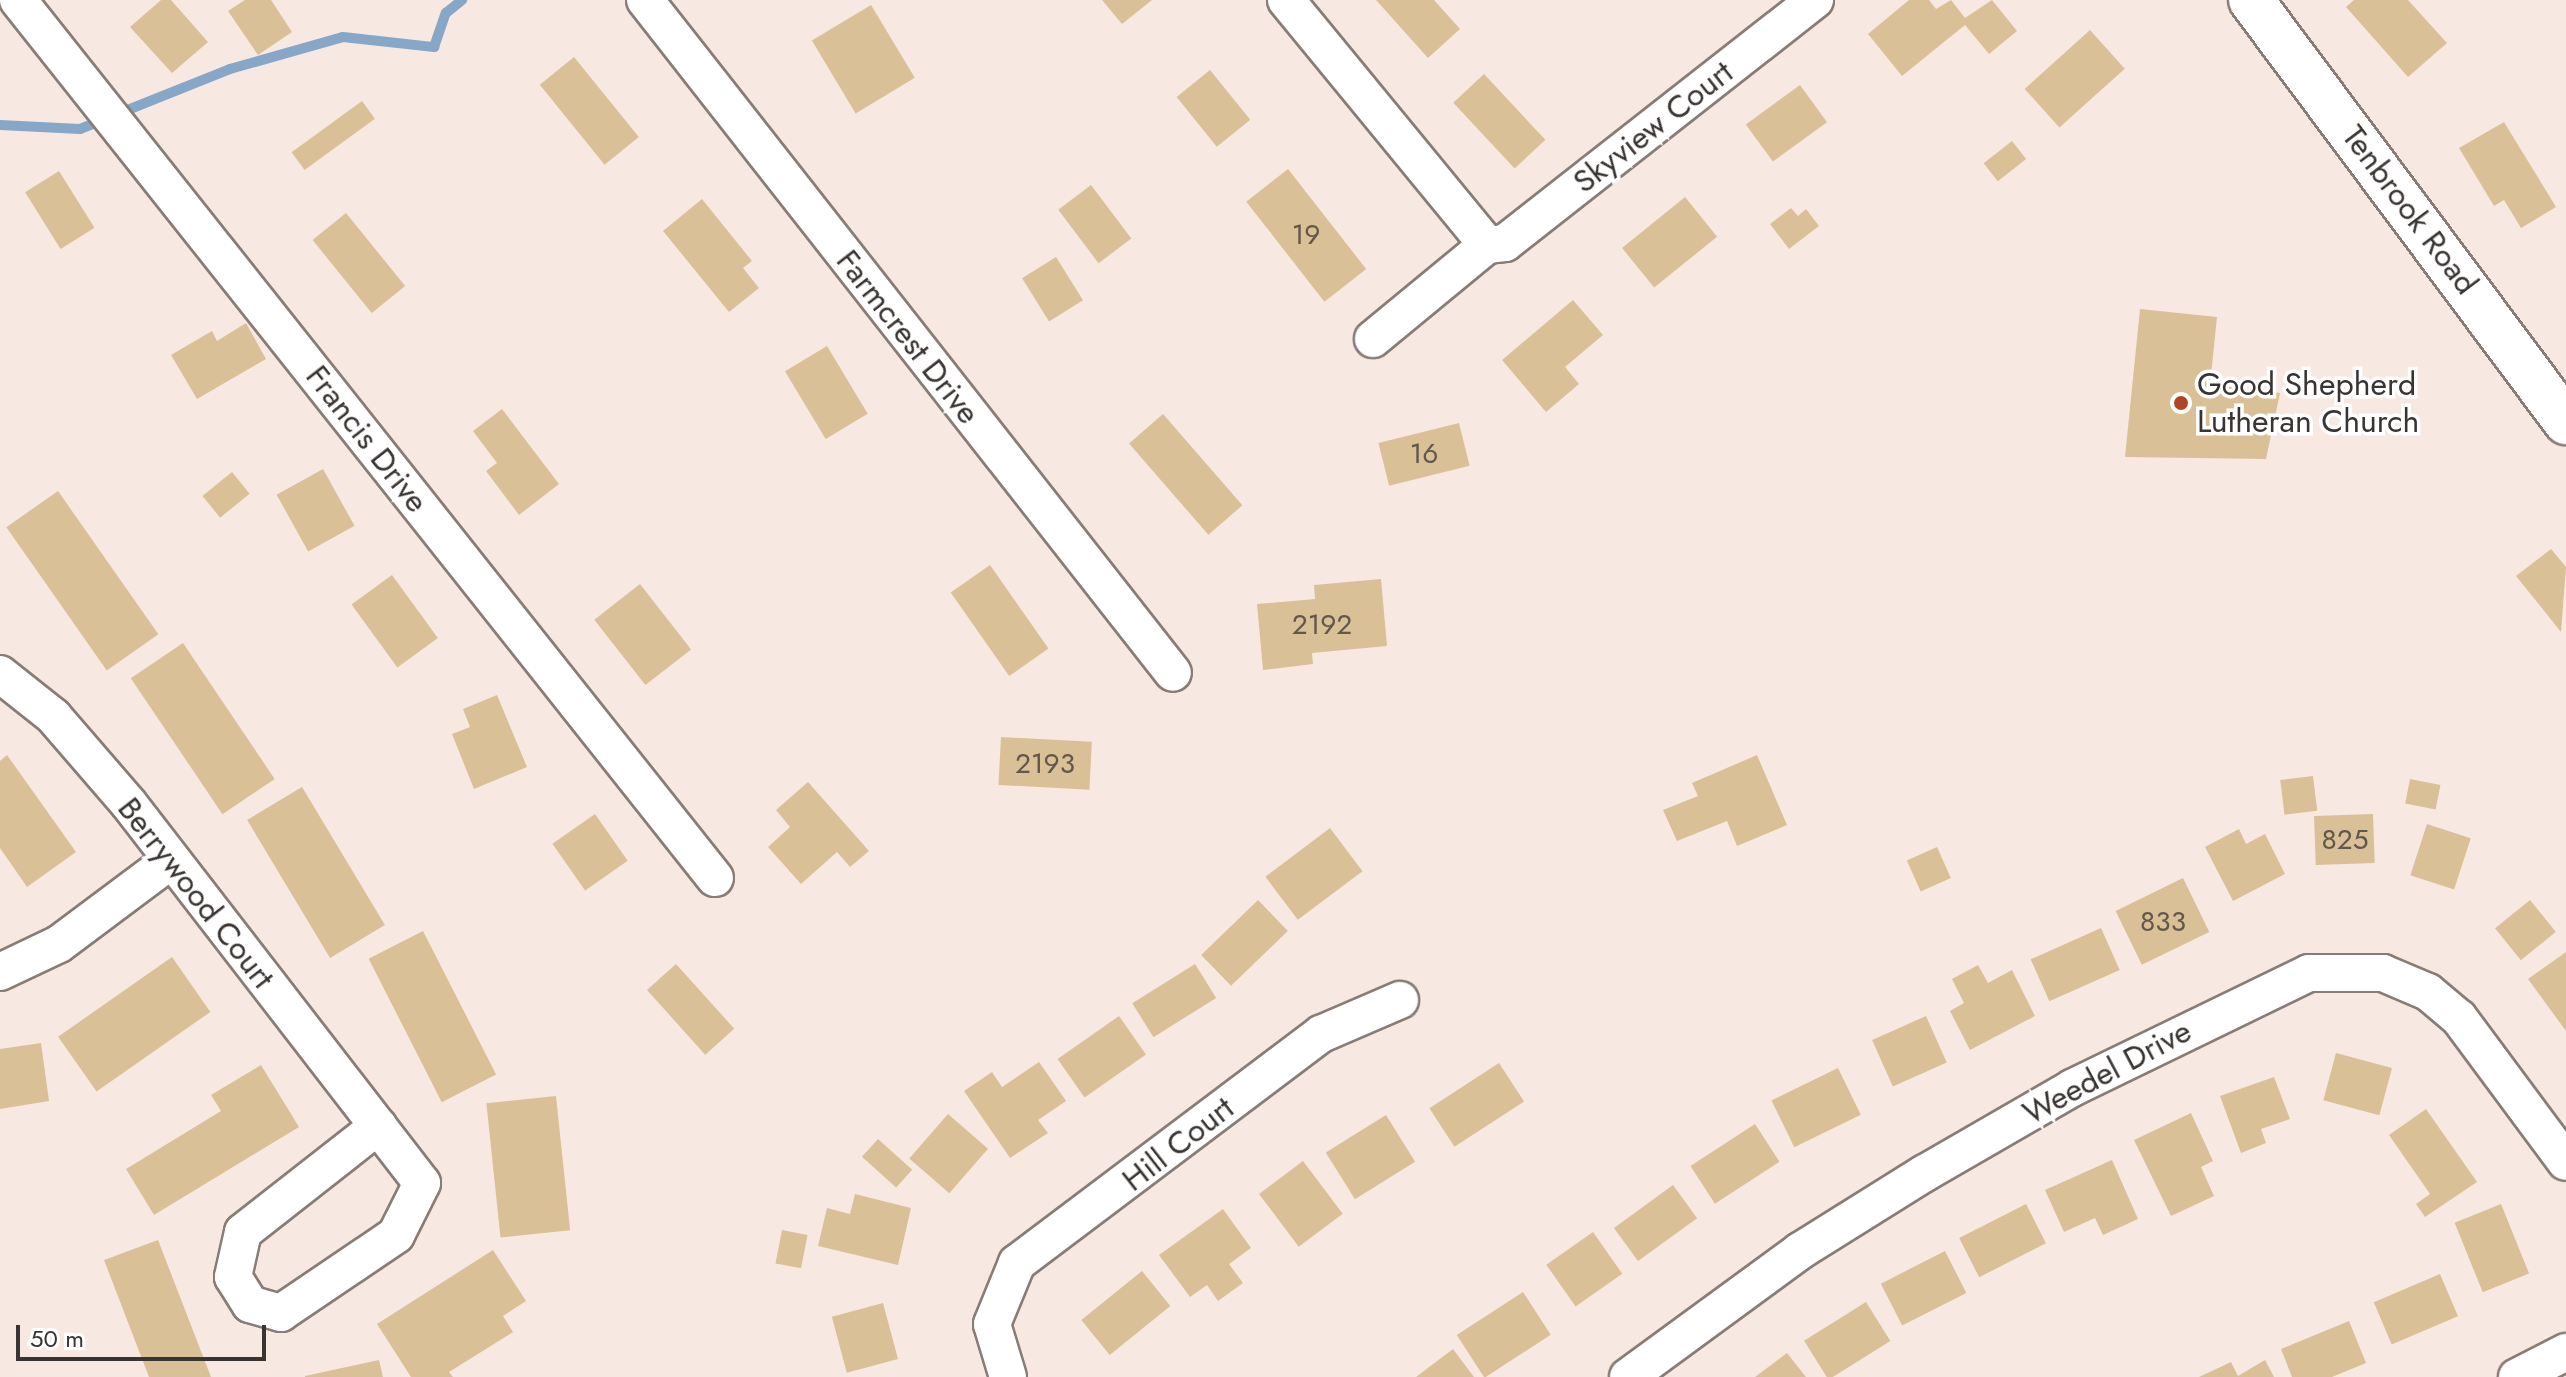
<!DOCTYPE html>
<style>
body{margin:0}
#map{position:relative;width:2566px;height:1377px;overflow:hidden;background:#f7e9e2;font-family:Jost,sans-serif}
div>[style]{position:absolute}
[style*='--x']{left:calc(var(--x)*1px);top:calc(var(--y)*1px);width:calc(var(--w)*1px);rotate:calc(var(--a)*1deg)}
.stream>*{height:10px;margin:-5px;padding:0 5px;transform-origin:5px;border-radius:5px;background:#86a7c8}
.building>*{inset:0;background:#d9c097;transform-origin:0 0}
.roads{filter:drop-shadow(2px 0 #887c76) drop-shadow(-2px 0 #887c76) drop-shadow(0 2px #887c76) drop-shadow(0 -2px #887c76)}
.street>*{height:36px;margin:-18px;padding:0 18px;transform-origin:18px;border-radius:18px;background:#fff}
.secondary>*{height:44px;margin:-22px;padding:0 22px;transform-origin:22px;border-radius:22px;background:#fff}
.dots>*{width:22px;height:22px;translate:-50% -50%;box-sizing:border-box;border:4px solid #fff;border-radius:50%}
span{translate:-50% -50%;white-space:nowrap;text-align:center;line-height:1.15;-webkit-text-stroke:7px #fff;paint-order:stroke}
.number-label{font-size:28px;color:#61574b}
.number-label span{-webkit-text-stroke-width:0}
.street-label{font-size:32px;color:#393432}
.poi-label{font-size:32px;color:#393432}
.left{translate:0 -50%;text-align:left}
.scale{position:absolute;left:16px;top:1325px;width:250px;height:36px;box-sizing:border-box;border:4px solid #393432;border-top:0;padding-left:10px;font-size:24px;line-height:28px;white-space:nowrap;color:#393432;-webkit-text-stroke:6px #fff;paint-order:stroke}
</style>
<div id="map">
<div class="stream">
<i style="--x:0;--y:125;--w:80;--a:2.9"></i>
<i style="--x:80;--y:129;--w:162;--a:-21.8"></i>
<i style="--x:230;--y:69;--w:117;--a:-15.8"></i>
<i style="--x:343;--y:37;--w:92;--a:6.3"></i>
<i style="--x:434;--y:47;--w:36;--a:-71"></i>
<i style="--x:446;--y:13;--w:21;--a:-39"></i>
</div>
<div class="building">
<i style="clip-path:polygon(161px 0,171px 0,208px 42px,172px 73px,130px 27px)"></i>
<i style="clip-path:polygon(245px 0,271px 0,292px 32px,258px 55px,228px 11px)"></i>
<i style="clip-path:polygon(1102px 0,1152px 0,1122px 24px)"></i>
<i style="clip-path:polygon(1376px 0,1434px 0,1460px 29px,1428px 58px)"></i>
<i style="clip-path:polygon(1909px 0,1929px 0,1936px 9px,1951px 0,1965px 18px,1992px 0,2017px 31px,1989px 54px,1965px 25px,1902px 76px,1868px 34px)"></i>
<i style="clip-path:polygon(2354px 0,2408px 0,2447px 43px,2408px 77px,2346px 7px)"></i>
<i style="left:871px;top:5px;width:85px;height:69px;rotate:59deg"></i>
<i style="left:2090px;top:30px;width:52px;height:88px;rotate:48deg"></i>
<i style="left:574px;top:57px;width:103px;height:44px;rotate:51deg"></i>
<i style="left:1210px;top:70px;width:64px;height:43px;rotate:51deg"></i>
<i style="left:1484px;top:74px;width:90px;height:42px;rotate:47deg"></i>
<i style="left:1800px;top:85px;width:46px;height:67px;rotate:54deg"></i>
<i style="left:362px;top:101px;width:22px;height:87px;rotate:54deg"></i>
<i style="clip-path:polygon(2504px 122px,2556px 207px,2521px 228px,2504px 200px,2494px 206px,2459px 148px)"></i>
<i style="left:2012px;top:141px;width:23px;height:36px;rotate:52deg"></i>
<i style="left:1288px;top:169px;width:127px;height:53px;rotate:52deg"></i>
<i style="left:59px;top:171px;width:67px;height:40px;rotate:58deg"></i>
<i style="left:1091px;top:185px;width:67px;height:41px;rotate:53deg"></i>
<i style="left:1685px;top:197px;width:51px;height:81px;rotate:51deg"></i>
<i style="clip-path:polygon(702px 199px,752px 261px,743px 268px,759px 288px,729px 312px,663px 231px)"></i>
<i style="clip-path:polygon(1791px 208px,1798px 216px,1806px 209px,1819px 226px,1789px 249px,1770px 224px)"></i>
<i style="left:346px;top:213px;width:94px;height:43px;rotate:51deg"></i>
<i style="left:1056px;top:257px;width:51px;height:40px;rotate:58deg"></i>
<i style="clip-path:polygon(1573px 300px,1603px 335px,1565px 367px,1579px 384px,1546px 412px,1502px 360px)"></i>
<i style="clip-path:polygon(2140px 309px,2217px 317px,2210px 385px,2280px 393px,2266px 459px,2125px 457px)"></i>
<i style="clip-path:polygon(246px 323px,266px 359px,197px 399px,171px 355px,212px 331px,217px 341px)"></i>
<i style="left:827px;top:346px;width:79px;height:49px;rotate:59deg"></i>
<i style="clip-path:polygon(502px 409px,559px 484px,519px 515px,486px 471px,497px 463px,473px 431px)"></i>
<i style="left:1163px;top:414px;width:121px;height:45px;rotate:49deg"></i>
<i style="left:1459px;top:423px;width:44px;height:83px;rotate:76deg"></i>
<i style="left:323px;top:469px;width:65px;height:53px;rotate:61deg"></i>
<i style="left:232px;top:472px;width:28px;height:38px;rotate:51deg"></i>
<i style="left:58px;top:491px;width:175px;height:63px;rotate:55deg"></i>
<i style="clip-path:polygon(2551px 549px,2566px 567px,2561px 632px,2516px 576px)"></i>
<i style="left:990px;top:565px;width:102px;height:48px;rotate:55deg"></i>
<i style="left:392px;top:575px;width:78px;height:50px;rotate:54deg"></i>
<i style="clip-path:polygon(1381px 579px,1387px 646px,1312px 653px,1313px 664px,1263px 670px,1257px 604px,1315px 599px,1314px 585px)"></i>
<i style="left:640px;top:584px;width:83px;height:58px;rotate:52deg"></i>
<i style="left:183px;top:643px;width:164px;height:63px;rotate:56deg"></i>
<i style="clip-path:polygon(497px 695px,527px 767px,474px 789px,452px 734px,470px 727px,463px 709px)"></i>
<i style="left:1001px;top:737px;width:91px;height:48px;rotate:3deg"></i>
<i style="clip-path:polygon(7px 755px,76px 852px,27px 887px,0 848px,0 761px)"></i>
<i style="clip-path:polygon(1757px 755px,1787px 825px,1737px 846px,1727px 821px,1677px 841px,1663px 810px,1698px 796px,1692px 783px)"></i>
<i style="left:2313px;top:776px;width:35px;height:33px;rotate:83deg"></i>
<i style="left:2410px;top:779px;width:31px;height:25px;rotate:11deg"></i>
<i style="clip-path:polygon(808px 782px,869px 851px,850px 867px,837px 852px,801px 884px,768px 847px,790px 827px,776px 810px)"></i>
<i style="left:302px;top:787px;width:161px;height:64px;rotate:59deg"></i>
<i style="left:595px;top:814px;width:57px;height:52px;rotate:55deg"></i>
<i style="left:2373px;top:814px;width:49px;height:59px;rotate:88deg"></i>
<i style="left:2427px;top:824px;width:46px;height:54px;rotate:18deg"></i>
<i style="left:1330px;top:828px;width:54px;height:81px;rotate:53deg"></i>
<i style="clip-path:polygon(2239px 829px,2246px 844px,2265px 834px,2285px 874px,2233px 901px,2205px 847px)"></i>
<i style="left:1937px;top:847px;width:34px;height:33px;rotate:66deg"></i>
<i style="left:2183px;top:878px;width:60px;height:75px;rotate:64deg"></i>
<i style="left:1258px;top:900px;width:43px;height:79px;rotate:46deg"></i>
<i style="left:2530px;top:900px;width:41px;height:45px;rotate:51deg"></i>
<i style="left:2101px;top:928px;width:46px;height:77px;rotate:66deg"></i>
<i style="left:423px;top:931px;width:161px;height:61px;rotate:63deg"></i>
<i style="clip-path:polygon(2566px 952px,2566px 1031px,2528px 979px)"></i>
<i style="left:172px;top:957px;width:67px;height:139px;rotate:55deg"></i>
<i style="left:676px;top:964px;width:87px;height:39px;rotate:48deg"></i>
<i style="left:1195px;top:964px;width:40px;height:74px;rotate:58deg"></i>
<i style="clip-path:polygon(1978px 965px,1988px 983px,2012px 970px,2035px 1016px,1970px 1050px,1950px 1011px,1964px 1003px,1952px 979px)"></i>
<i style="left:1119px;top:1016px;width:47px;height:75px;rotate:55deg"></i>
<i style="left:1926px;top:1016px;width:51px;height:59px;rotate:66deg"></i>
<i style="clip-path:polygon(41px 1043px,49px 1101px,0 1109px,0 1049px)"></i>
<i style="left:2336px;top:1053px;width:58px;height:49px;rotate:15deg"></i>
<i style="clip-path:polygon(1039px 1062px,1066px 1101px,1038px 1120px,1048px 1133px,1010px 1158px,964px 1091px,992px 1072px,1002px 1087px)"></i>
<i style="left:1499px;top:1063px;width:46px;height:83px;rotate:57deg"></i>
<i style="clip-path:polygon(261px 1065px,299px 1127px,154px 1215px,126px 1169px,221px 1111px,211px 1095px)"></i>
<i style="left:1838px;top:1068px;width:52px;height:74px;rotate:64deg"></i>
<i style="clip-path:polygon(2274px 1077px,2290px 1119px,2261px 1129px,2266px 1143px,2241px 1153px,2220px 1096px)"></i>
<i style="left:556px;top:1096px;width:135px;height:70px;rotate:84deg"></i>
<i style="clip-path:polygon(2426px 1109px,2477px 1182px,2425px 1217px,2416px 1204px,2430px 1194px,2389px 1135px)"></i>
<i style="clip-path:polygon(2191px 1113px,2213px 1161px,2201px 1167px,2214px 1196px,2171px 1216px,2134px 1140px)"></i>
<i style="left:948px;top:1114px;width:53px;height:59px;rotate:41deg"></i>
<i style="left:1386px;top:1115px;width:55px;height:71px;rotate:58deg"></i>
<i style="left:1755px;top:1124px;width:45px;height:77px;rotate:57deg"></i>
<i style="left:878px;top:1139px;width:46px;height:24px;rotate:42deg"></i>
<i style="clip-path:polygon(2112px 1160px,2138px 1219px,2103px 1235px,2095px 1218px,2064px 1232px,2045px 1190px)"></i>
<i style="left:1303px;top:1161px;width:66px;height:55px;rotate:53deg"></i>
<i style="left:1673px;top:1185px;width:41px;height:73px;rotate:54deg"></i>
<i style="clip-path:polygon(855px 1194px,911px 1208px,898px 1265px,818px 1246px,827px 1208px,850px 1214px)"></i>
<i style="left:2026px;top:1204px;width:44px;height:75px;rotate:63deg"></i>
<i style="left:2501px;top:1204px;width:75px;height:50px;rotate:68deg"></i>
<i style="clip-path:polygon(1223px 1209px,1251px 1248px,1229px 1264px,1243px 1283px,1218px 1301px,1207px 1285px,1190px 1297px,1159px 1255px)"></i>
<i style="left:782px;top:1230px;width:26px;height:34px;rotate:11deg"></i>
<i style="left:1593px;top:1232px;width:51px;height:57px;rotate:55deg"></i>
<i style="clip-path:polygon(158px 1240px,211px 1377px,149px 1377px,104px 1260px)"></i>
<i style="clip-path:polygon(493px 1250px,526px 1301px,503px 1316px,513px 1332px,449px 1372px,453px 1377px,411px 1377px,377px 1324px)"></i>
<i style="left:1945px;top:1251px;width:47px;height:72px;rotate:63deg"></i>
<i style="left:1142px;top:1271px;width:45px;height:78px;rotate:51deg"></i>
<i style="left:2440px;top:1274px;width:46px;height:72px;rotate:67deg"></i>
<i style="left:1523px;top:1292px;width:51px;height:79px;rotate:57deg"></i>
<i style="left:1866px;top:1302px;width:46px;height:73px;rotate:58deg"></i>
<i style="left:883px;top:1303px;width:58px;height:53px;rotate:75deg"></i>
<i style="clip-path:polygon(2349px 1321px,2366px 1363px,2332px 1377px,2292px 1377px,2281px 1349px)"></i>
<i style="clip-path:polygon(1453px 1349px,1474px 1377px,1416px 1377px)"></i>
<i style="clip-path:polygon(1787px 1353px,1806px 1377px,1755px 1377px)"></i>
<i style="clip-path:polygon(379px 1360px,383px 1377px,305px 1377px,305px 1376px)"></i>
<i style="clip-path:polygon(2265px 1360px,2274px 1377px,2199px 1377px,2231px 1362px,2238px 1376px)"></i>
</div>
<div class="roads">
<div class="street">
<i style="--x:18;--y:0;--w:1121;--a:51.56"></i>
<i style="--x:645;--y:0;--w:855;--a:51.88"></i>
<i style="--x:1286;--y:0;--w:317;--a:50.6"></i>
<i style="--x:1487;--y:245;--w:18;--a:-6"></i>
<i style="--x:1505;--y:243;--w:394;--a:-38.1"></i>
<i style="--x:1373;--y:339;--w:148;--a:-39.5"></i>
<i style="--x:0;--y:674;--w:68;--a:38.4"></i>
<i style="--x:53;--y:716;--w:116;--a:49.2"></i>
<i style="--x:129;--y:804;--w:479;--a:52.3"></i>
<i style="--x:422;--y:1183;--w:58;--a:116.6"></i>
<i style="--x:396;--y:1235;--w:139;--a:145.9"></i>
<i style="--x:281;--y:1313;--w:32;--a:-164"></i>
<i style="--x:250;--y:1304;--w:32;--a:-122"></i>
<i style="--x:233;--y:1277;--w:46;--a:-77.5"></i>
<i style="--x:243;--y:1232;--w:172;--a:-38.1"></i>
<i style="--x:0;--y:972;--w:65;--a:-25.4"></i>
<i style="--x:59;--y:944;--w:139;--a:-36.8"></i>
<i style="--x:1008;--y:1377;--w:55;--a:-106.8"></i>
<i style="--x:992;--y:1324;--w:66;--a:-67.7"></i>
<i style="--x:1017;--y:1263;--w:381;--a:-37"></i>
<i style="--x:1321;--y:1034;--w:86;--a:-23.3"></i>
<i style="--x:1628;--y:1377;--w:213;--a:-36.2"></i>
<i style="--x:1800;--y:1251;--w:147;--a:-32"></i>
<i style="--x:1925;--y:1173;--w:170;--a:-30"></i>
<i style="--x:2072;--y:1088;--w:263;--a:-25.9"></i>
<i style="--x:2309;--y:973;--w:74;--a:0"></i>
<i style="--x:2383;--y:973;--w:49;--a:22.9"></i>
<i style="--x:2428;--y:992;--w:40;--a:40"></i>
<i style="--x:2459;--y:1018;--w:179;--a:53.4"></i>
<i style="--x:2517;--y:1377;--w:55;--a:-27"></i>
</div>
<div class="secondary">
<i style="--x:2251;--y:0;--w:527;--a:53.26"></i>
</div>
</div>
<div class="dots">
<i style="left:2181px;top:403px;background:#af4726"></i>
</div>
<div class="number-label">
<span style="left:1306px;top:235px">19</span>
<span style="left:1424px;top:454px">16</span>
<span style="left:1322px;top:625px">2192</span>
<span style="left:1045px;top:764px">2193</span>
<span style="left:2345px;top:840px">825</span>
<span style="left:2163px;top:922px">833</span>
</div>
<div class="street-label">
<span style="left:1653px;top:127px;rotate:-38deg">Skyview Court</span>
<span style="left:2410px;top:210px;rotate:53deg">Tenbrook Road</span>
<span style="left:908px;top:337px;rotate:52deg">Farmcrest Drive</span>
<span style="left:367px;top:439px;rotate:52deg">Francis Drive</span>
<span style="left:196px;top:893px;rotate:52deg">Berrywood Court</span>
<span style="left:2107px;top:1072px;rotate:-28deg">Weedel Drive</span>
<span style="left:1178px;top:1144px;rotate:-38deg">Hill Court</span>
</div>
<div class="poi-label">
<span class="left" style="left:2197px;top:403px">Good Shepherd<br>Lutheran Church</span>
</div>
<div class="scale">50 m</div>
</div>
